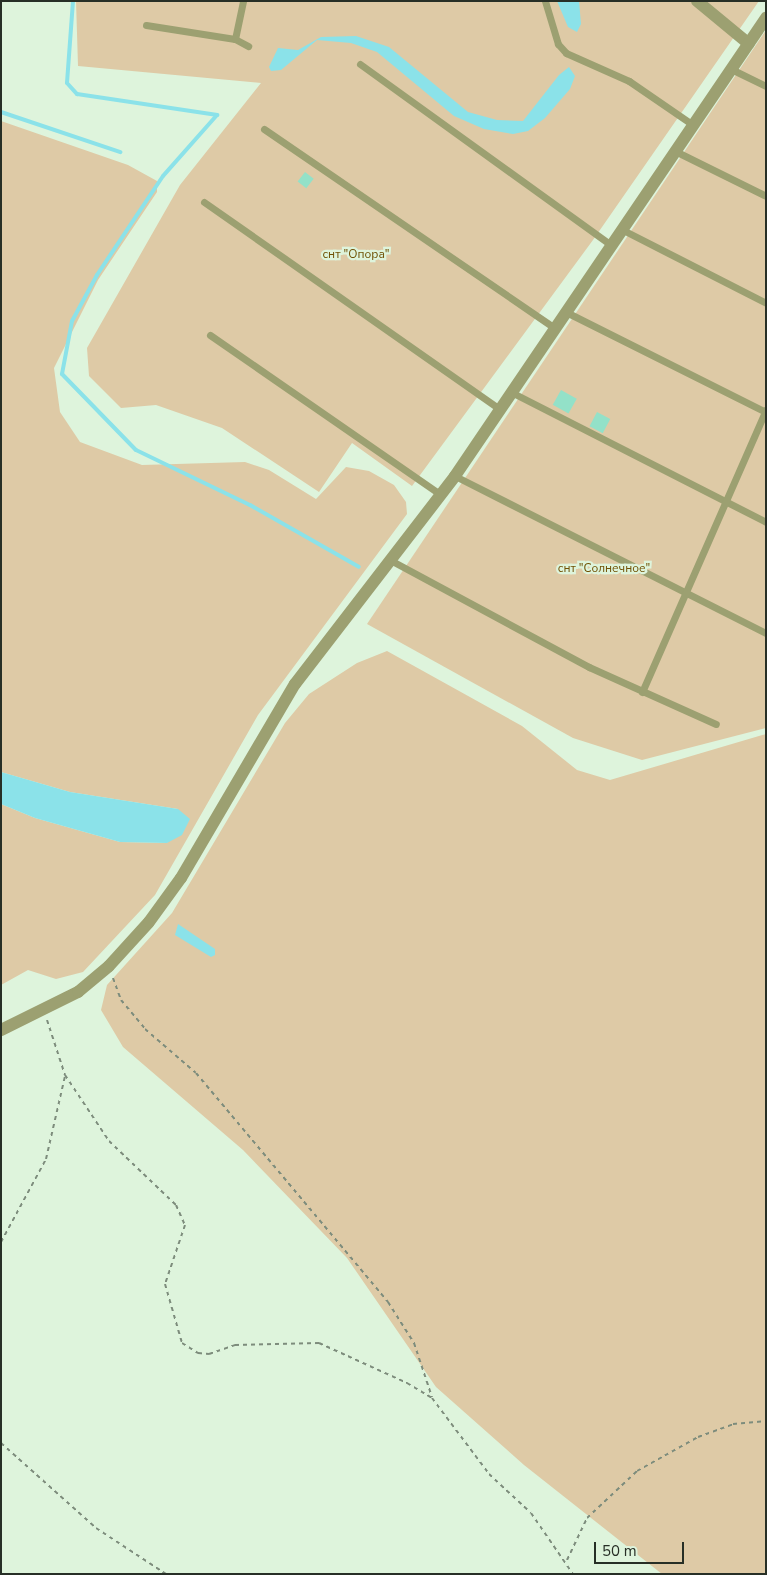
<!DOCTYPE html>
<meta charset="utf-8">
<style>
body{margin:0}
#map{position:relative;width:767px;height:1575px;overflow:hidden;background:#def4dc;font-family:"Nunito Sans",sans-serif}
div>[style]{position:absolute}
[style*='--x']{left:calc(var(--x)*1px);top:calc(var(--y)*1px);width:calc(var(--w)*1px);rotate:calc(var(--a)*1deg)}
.green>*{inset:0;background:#decaa6}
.water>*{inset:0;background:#8be2e9}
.stream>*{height:4px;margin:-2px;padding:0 2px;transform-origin:2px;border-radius:2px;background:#8be2e9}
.building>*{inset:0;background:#93e1c8;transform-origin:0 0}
.path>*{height:2px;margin-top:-1px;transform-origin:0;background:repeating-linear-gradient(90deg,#7d8c7c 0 4px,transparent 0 8px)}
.service>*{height:7px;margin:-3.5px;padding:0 3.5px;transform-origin:3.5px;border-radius:3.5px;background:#9ca071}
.minor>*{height:12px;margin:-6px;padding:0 6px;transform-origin:6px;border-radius:6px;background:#9ca071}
span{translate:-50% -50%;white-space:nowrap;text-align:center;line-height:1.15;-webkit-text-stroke:4.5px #def4dc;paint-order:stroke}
.park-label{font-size:12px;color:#6f5104}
.frame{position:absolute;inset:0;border:2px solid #272f26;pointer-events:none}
.scale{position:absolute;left:594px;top:1542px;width:90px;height:22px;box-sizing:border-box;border:2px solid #272f26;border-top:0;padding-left:6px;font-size:15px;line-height:18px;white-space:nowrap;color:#272f26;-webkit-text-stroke:4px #def4dc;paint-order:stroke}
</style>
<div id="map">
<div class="green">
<i style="clip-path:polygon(76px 1px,759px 1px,593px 240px,412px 486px,352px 443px,319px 492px,222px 428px,156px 405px,121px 408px,89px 376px,87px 348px,180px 185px,261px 83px,78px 66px)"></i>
<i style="clip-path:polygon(766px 30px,766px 728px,642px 760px,573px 738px,367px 624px)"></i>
<i style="clip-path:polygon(1px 121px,128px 165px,157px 181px,157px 192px,98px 280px,54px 368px,60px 412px,80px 442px,142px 465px,245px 462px,269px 470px,316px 499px,346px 467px,369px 471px,394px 485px,406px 502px,407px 514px,258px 715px,155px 895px,83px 972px,56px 979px,28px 970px,1px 985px,1px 804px,35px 818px,120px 842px,167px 843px,178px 809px,70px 792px,1px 772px)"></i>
<i style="clip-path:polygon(387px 651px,522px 726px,577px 770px,610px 780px,766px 734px,766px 1574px,662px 1574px,524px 1465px,436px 1387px,347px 1258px,243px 1150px,123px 1047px,101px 1010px,107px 985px,172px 913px,285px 723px,309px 694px,357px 663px)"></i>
</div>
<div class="water">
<i style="clip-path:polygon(557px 1px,579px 1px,581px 24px,577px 32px,568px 27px)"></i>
<i style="clip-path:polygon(356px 36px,389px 47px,468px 112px,497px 120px,523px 121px,559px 75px,569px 67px,575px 76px,570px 89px,545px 118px,528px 131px,513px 134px,484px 129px,454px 116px,377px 52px,351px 43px,317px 40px,281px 70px,271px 71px,269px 67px,278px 48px,298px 50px,321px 37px)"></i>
<i style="clip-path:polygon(1px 772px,70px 792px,178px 809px,190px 819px,182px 835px,167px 843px,120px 842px,35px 818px,1px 804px)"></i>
<i style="clip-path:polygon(178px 924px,215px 949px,215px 955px,211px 957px,175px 935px)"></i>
</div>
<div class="stream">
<i style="--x:73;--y:1;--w:82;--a:94.2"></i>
<i style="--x:67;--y:83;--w:15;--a:48"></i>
<i style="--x:77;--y:94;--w:142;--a:8.5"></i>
<i style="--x:217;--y:115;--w:81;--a:131.5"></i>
<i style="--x:163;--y:176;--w:119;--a:123.7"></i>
<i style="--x:97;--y:275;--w:52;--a:118.5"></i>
<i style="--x:72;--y:321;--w:54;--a:100.7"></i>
<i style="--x:62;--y:374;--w:106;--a:45.8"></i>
<i style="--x:136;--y:450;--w:127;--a:25.8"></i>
<i style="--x:250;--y:505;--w:125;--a:29.6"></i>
<i style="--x:1;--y:112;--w:126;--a:18.6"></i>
</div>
<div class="building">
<i style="left:305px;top:172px;width:11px;height:12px;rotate:38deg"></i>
<i style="left:561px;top:390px;width:18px;height:17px;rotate:29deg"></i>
<i style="left:597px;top:412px;width:15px;height:16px;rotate:28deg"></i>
</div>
<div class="path">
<i style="--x:113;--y:978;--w:23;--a:70"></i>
<i style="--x:121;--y:1000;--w:38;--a:50"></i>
<i style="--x:145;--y:1029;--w:67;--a:40.8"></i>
<i style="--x:196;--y:1073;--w:299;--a:50"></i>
<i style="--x:388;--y:1302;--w:49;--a:57.6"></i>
<i style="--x:414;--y:1343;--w:57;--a:71.6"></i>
<i style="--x:47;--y:1020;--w:58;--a:71.9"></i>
<i style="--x:65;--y:1075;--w:79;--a:56.3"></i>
<i style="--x:109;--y:1141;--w:93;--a:43.7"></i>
<i style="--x:176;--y:1205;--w:22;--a:66"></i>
<i style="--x:185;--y:1225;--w:62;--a:108.7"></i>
<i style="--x:165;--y:1284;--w:61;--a:73.9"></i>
<i style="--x:182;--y:1343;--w:19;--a:32"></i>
<i style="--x:198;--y:1353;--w:11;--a:5"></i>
<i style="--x:209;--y:1354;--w:28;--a:-19"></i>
<i style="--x:235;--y:1345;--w:84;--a:-1.4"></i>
<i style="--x:319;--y:1343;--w:97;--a:24.4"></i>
<i style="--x:407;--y:1383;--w:29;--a:31"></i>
<i style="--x:432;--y:1398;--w:95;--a:53.1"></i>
<i style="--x:489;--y:1474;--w:57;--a:42.9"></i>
<i style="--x:531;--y:1513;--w:74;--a:55.5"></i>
<i style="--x:1;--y:1242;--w:94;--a:-61.5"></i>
<i style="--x:46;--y:1159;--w:85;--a:-77.1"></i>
<i style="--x:1;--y:1443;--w:127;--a:41.8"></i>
<i style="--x:96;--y:1528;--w:84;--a:33.3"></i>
<i style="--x:567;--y:1560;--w:47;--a:-64.5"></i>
<i style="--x:587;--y:1518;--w:69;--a:-43.2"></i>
<i style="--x:637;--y:1471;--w:70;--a:-29.1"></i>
<i style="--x:698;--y:1437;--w:37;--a:-20"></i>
<i style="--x:733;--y:1424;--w:33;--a:-5"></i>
</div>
<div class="service">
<i style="--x:545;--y:1;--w:45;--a:73.2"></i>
<i style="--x:558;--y:44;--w:12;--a:48"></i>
<i style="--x:566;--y:53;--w:69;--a:24"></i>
<i style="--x:629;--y:81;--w:78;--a:34.5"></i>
<i style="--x:146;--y:25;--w:90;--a:8.9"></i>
<i style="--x:235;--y:39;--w:15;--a:28"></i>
<i style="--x:235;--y:39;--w:39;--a:-78"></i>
<i style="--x:360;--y:64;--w:308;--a:35.8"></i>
<i style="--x:731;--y:69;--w:39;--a:26"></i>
<i style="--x:264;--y:129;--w:350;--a:34.4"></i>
<i style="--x:675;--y:151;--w:102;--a:26.3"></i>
<i style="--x:204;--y:202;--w:361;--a:35"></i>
<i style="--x:621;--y:229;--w:163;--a:27"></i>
<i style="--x:564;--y:311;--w:226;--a:26.6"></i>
<i style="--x:210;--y:335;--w:281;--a:34.7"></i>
<i style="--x:511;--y:392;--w:286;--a:27"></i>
<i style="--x:455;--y:476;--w:348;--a:26.8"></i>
<i style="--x:392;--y:561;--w:224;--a:28.3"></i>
<i style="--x:589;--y:667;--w:139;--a:24.2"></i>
<i style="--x:642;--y:692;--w:308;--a:-66.3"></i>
</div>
<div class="minor">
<i style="--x:697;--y:1;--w:67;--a:39.6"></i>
<i style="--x:1;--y:1030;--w:86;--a:-26.3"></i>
<i style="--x:78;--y:992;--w:40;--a:-40"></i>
<i style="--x:109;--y:966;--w:59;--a:-47.7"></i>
<i style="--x:149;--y:922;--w:54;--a:-54"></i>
<i style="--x:181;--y:878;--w:225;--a:-59.6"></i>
<i style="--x:295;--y:684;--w:262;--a:-52.4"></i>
<i style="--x:455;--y:476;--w:554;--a:-55.82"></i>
</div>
<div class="park-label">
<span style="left:356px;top:255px">снт "Опора"</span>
<span style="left:604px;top:569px">снт "Солнечное"</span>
</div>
<div class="frame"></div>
<div class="scale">50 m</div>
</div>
